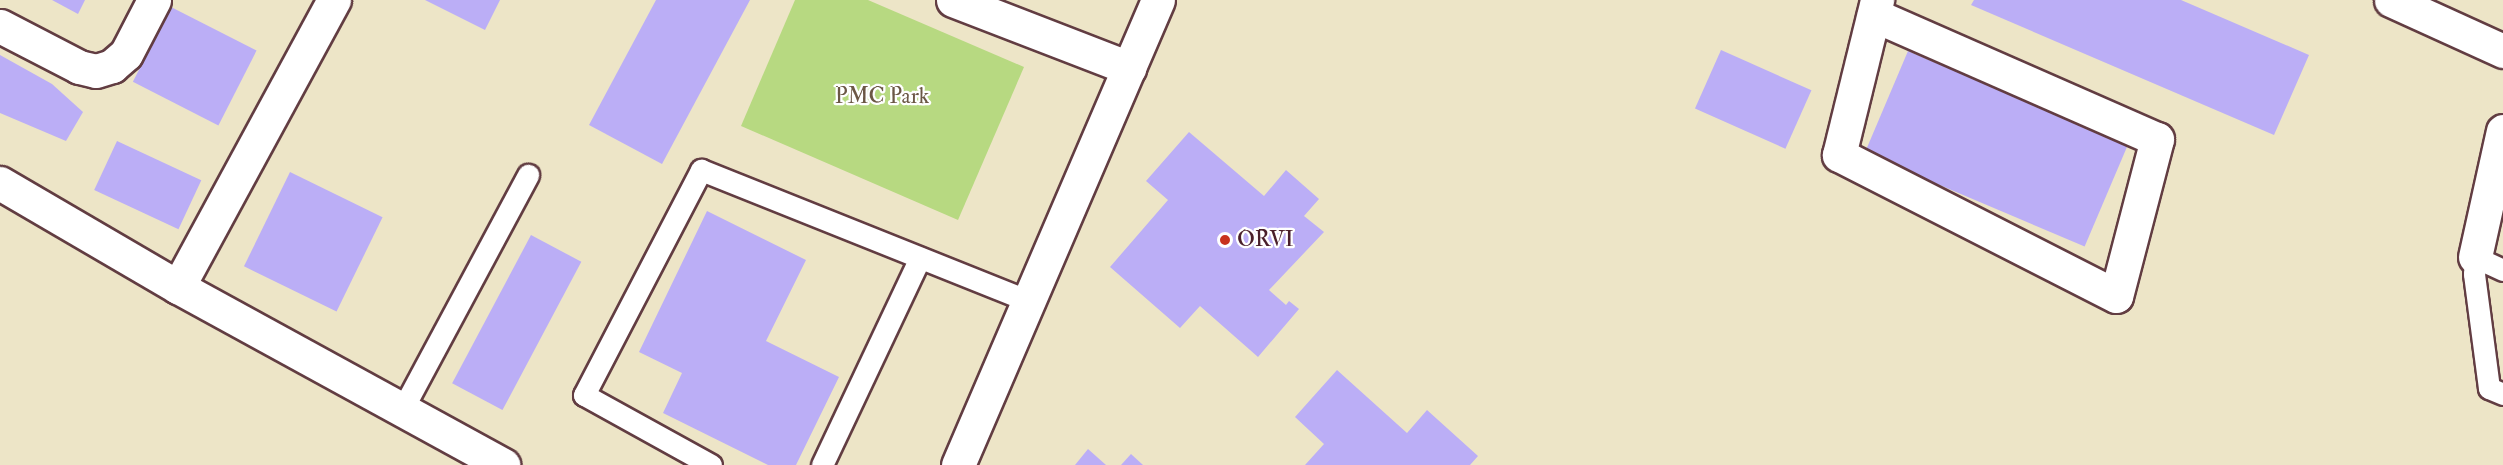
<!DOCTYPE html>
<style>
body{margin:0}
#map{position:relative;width:2503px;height:465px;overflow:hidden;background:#ede5c7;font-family:"IM FELL Double Pica",serif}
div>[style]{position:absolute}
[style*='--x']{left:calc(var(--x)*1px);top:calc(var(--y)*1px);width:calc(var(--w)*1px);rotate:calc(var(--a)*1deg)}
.green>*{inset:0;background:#b7d981}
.building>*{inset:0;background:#bbaef6;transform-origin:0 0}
.roads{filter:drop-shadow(2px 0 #623d42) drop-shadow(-2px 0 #623d42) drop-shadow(0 2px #623d42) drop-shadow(0 -2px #623d42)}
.lane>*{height:21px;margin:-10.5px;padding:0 10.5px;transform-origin:10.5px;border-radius:10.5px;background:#fff}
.street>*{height:33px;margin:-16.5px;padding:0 16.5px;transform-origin:16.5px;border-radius:16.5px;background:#fff}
.secondary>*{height:33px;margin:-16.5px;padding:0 16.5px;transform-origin:16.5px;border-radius:16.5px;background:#fff}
.dots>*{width:16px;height:16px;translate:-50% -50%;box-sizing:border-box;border:3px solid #fff;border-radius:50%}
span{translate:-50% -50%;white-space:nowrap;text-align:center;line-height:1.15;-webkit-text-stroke:4.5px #fff;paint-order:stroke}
.park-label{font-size:22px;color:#6b5745}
.poi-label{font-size:22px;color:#4a1f2b}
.left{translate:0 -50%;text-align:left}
</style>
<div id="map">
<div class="green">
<i style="clip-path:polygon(795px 0,868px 0,1024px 67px,958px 220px,741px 126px)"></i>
</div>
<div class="building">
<i style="clip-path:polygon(52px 0,85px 0,78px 14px)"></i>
<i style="clip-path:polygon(425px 0,500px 0,485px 30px)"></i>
<i style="clip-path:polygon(656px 0,750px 0,662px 164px,589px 125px)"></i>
<i style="clip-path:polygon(1974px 0,2181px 0,2309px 55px,2274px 135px,1971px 5px)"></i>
<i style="left:171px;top:7px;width:96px;height:84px;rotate:27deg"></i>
<i style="left:1721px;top:50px;width:99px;height:64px;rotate:24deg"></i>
<i style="left:1908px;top:51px;width:239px;height:111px;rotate:23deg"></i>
<i style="clip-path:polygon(0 55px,52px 84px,83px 112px,66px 141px,0 113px)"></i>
<i style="clip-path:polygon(1189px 132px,1264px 196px,1286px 170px,1319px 199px,1304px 216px,1324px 232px,1269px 290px,1286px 305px,1289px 301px,1299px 309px,1258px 357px,1200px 306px,1180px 328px,1110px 267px,1168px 200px,1146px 181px)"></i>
<i style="left:117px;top:141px;width:93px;height:54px;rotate:25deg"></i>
<i style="left:290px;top:172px;width:103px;height:105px;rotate:26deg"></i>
<i style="clip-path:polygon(707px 211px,806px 260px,766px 341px,839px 377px,796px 465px,768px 465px,663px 413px,682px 373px,639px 352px)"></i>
<i style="left:531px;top:235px;width:57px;height:168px;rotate:28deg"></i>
<i style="clip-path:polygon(1337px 370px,1407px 433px,1427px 410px,1478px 456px,1470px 465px,1305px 465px,1324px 444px,1295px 417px)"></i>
<i style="clip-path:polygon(1088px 449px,1106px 465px,1075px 465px)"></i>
<i style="clip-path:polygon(1131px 454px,1143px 465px,1121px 465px)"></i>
</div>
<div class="roads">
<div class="lane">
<i style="--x:2503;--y:270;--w:31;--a:-155"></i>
<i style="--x:2475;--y:257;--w:17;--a:93"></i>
<i style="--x:2474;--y:274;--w:115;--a:82.5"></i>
<i style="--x:2489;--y:388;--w:15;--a:23"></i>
<i style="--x:402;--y:410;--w:267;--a:-61.8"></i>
<i style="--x:711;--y:465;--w:145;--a:-151.1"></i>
<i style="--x:584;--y:395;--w:254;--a:-62.5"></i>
<i style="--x:701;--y:170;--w:352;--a:21.8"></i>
<i style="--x:822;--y:465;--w:229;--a:-64.7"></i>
</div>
<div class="street">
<i style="--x:953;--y:0;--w:189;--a:21.1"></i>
<i style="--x:2391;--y:0;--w:123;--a:24.5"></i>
<i style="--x:1874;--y:15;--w:309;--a:23.7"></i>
<i style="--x:2157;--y:139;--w:162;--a:104.6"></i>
<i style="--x:2116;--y:296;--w:311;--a:-153"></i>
<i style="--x:1839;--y:155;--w:160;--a:-76.2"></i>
<i style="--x:0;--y:26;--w:89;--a:27.4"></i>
<i style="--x:79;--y:67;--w:17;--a:13"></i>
<i style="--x:96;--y:71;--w:17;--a:-17"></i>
<i style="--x:112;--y:66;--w:18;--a:-41"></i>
<i style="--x:126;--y:54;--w:61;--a:-62.6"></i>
<i style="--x:2475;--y:257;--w:129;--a:-77.5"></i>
<i style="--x:178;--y:287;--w:327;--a:-61.5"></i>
</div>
<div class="secondary">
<i style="--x:0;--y:183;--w:206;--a:30.3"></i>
<i style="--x:178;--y:287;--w:371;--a:28.7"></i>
<i style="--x:958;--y:465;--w:506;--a:-66.73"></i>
</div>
</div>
<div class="dots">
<i style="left:1225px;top:240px;background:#c8321e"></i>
</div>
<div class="park-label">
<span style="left:882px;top:97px">PMC Park</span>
</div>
<div class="poi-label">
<span class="left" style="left:1237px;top:240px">ORVI</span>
</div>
</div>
